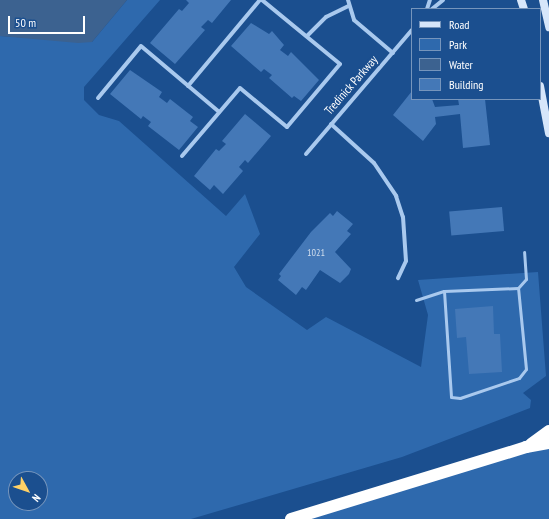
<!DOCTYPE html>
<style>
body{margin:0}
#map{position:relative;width:549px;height:519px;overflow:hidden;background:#1b4f8f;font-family:"PT Sans Narrow",sans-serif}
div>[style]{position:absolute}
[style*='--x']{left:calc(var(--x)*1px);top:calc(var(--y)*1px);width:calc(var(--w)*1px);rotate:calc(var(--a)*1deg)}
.green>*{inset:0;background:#2e69ad}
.water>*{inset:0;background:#3c6290}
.building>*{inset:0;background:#4478b7;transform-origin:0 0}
.service>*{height:3px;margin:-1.5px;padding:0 1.5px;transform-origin:1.5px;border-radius:1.5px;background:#a9c9ee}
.minor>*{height:4px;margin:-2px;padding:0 2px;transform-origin:2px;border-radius:2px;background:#a9c9ee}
.secondary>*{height:8px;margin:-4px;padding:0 4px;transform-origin:4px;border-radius:4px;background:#d6e6fa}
.motorway>*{height:12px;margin:-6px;padding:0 6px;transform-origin:6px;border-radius:6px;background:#fff}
span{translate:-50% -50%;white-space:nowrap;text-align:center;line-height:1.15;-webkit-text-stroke:4px #1b4f8f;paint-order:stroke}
.number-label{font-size:10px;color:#d0dded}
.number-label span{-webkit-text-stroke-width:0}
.street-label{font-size:12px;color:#fff}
.legend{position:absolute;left:411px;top:8px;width:130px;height:92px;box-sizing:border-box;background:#1b4f8f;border:1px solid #7695bc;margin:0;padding:5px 7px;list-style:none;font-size:12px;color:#fff}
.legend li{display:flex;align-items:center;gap:8px;height:20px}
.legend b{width:20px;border:1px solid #7695bc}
.north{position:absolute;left:8px;top:471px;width:40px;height:40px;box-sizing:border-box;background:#1b4f8f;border:1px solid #7695bc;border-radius:50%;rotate:130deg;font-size:11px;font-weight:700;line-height:16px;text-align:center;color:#fff}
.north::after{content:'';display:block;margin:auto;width:14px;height:18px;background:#ffd166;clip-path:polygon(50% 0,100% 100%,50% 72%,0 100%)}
.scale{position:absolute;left:8px;top:16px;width:77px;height:18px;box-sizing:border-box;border:2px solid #fff;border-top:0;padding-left:5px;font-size:12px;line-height:14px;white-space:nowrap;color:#fff;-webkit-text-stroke:3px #1b4f8f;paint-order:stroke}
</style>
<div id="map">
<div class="green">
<i style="clip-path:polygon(evenodd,127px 0,160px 0,84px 87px,84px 100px,99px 115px,119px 121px,226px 216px,245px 194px,260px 234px,234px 267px,246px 287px,307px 330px,326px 317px,421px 367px,428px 315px,418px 280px,538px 272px,546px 376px,523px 393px,531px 400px,530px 408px,402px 457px,191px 519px,0 519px,0 36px,92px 42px,127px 0,16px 479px,40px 479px,40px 503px,16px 503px,16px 479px)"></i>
<i style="clip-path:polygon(549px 448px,549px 519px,305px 519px,533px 450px)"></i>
</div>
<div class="water">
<i style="clip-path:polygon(0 0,127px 0,92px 42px,78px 43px,0 36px)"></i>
</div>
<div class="building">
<i style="clip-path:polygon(186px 0,231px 0,212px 23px,208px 20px,201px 27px,205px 30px,175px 64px,150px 43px,179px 9px,182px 11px,189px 3px)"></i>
<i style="clip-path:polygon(251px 23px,269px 34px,272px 31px,284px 45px,280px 50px,288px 56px,291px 52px,319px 80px,301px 101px,294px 96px,292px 98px,269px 78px,272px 75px,264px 69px,261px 72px,231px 46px)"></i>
<i style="clip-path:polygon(130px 70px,162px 92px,159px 97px,167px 103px,170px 99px,193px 117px,190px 121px,198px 127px,179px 150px,148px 126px,151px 122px,143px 116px,141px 119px,110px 94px)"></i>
<i style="clip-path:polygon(412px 91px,412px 99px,432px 99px,435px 107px,459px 105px,458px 99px,485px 99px,490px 145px,463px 148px,460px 114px,435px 117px,436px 124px,423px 141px,393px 115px)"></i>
<i style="clip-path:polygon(245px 114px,271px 136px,248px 163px,245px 160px,239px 167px,243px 171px,223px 194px,214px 185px,210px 190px,194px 176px,216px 149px,219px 151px,226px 144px,222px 141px)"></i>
<i style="left:502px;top:207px;width:24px;height:53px;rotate:85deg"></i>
<i style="clip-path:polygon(337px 211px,353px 224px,347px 231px,351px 234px,335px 252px,351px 269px,349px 274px,340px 283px,320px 270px,306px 290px,302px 287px,296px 295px,278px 280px,281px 276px,279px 274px,311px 232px,330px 213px,333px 216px)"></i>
<i style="clip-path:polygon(493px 306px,494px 334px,500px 334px,502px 372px,469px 374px,466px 337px,457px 338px,455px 309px)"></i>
</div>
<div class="service">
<i style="--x:444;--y:291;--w:74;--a:-2.3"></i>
<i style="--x:416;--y:300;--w:29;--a:-18"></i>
<i style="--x:444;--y:291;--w:106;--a:86.2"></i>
<i style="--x:451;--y:397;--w:9;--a:6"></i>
<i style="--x:460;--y:398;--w:62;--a:-18.7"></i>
<i style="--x:519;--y:378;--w:11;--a:-52"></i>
<i style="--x:526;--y:369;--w:81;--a:-95.6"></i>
<i style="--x:518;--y:288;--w:12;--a:-48"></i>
<i style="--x:526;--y:279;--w:27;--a:-94"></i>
</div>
<div class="minor">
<i style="--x:348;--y:0;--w:21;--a:73"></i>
<i style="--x:354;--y:20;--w:51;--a:40.2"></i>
<i style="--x:427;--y:9;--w:9;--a:-72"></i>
<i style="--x:432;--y:9;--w:14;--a:-39"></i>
<i style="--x:307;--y:36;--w:27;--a:-45"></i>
<i style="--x:326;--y:17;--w:25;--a:-26"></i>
<i style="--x:188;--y:86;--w:112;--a:-50.1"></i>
<i style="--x:98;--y:98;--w:67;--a:-50.4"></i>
<i style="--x:141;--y:46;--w:102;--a:40.2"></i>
<i style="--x:331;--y:124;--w:58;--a:42.2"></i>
<i style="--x:374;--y:163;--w:40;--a:56"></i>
<i style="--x:396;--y:196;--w:22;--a:72"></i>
<i style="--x:403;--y:217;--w:44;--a:86.1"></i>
<i style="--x:406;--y:261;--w:19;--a:115"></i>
<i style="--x:306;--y:154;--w:163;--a:-49.5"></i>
<i style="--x:182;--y:156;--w:89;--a:-49.5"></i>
<i style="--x:240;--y:88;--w:61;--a:39.7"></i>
<i style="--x:287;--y:127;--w:82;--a:-49.9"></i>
<i style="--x:340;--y:64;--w:101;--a:-140.6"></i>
</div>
<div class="secondary">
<i style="--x:521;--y:0;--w:9;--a:72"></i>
<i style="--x:543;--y:0;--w:28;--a:77"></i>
<i style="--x:540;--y:86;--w:48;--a:79.2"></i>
</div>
<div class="motorway">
<i style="--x:531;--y:444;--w:22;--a:-36"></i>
<i style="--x:291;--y:519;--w:246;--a:-17"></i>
<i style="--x:526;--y:447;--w:23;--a:-10"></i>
</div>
<div class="number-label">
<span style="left:316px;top:253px">1021</span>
</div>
<div class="street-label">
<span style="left:351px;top:85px;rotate:-49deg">Tredinick Parkway</span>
</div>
<ul class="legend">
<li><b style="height:5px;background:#d6e6fa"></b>Road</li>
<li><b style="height:11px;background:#2e69ad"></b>Park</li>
<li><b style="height:11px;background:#3c6290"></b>Water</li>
<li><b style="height:11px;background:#4478b7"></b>Building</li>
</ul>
<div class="north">N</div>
<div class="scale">50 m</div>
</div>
